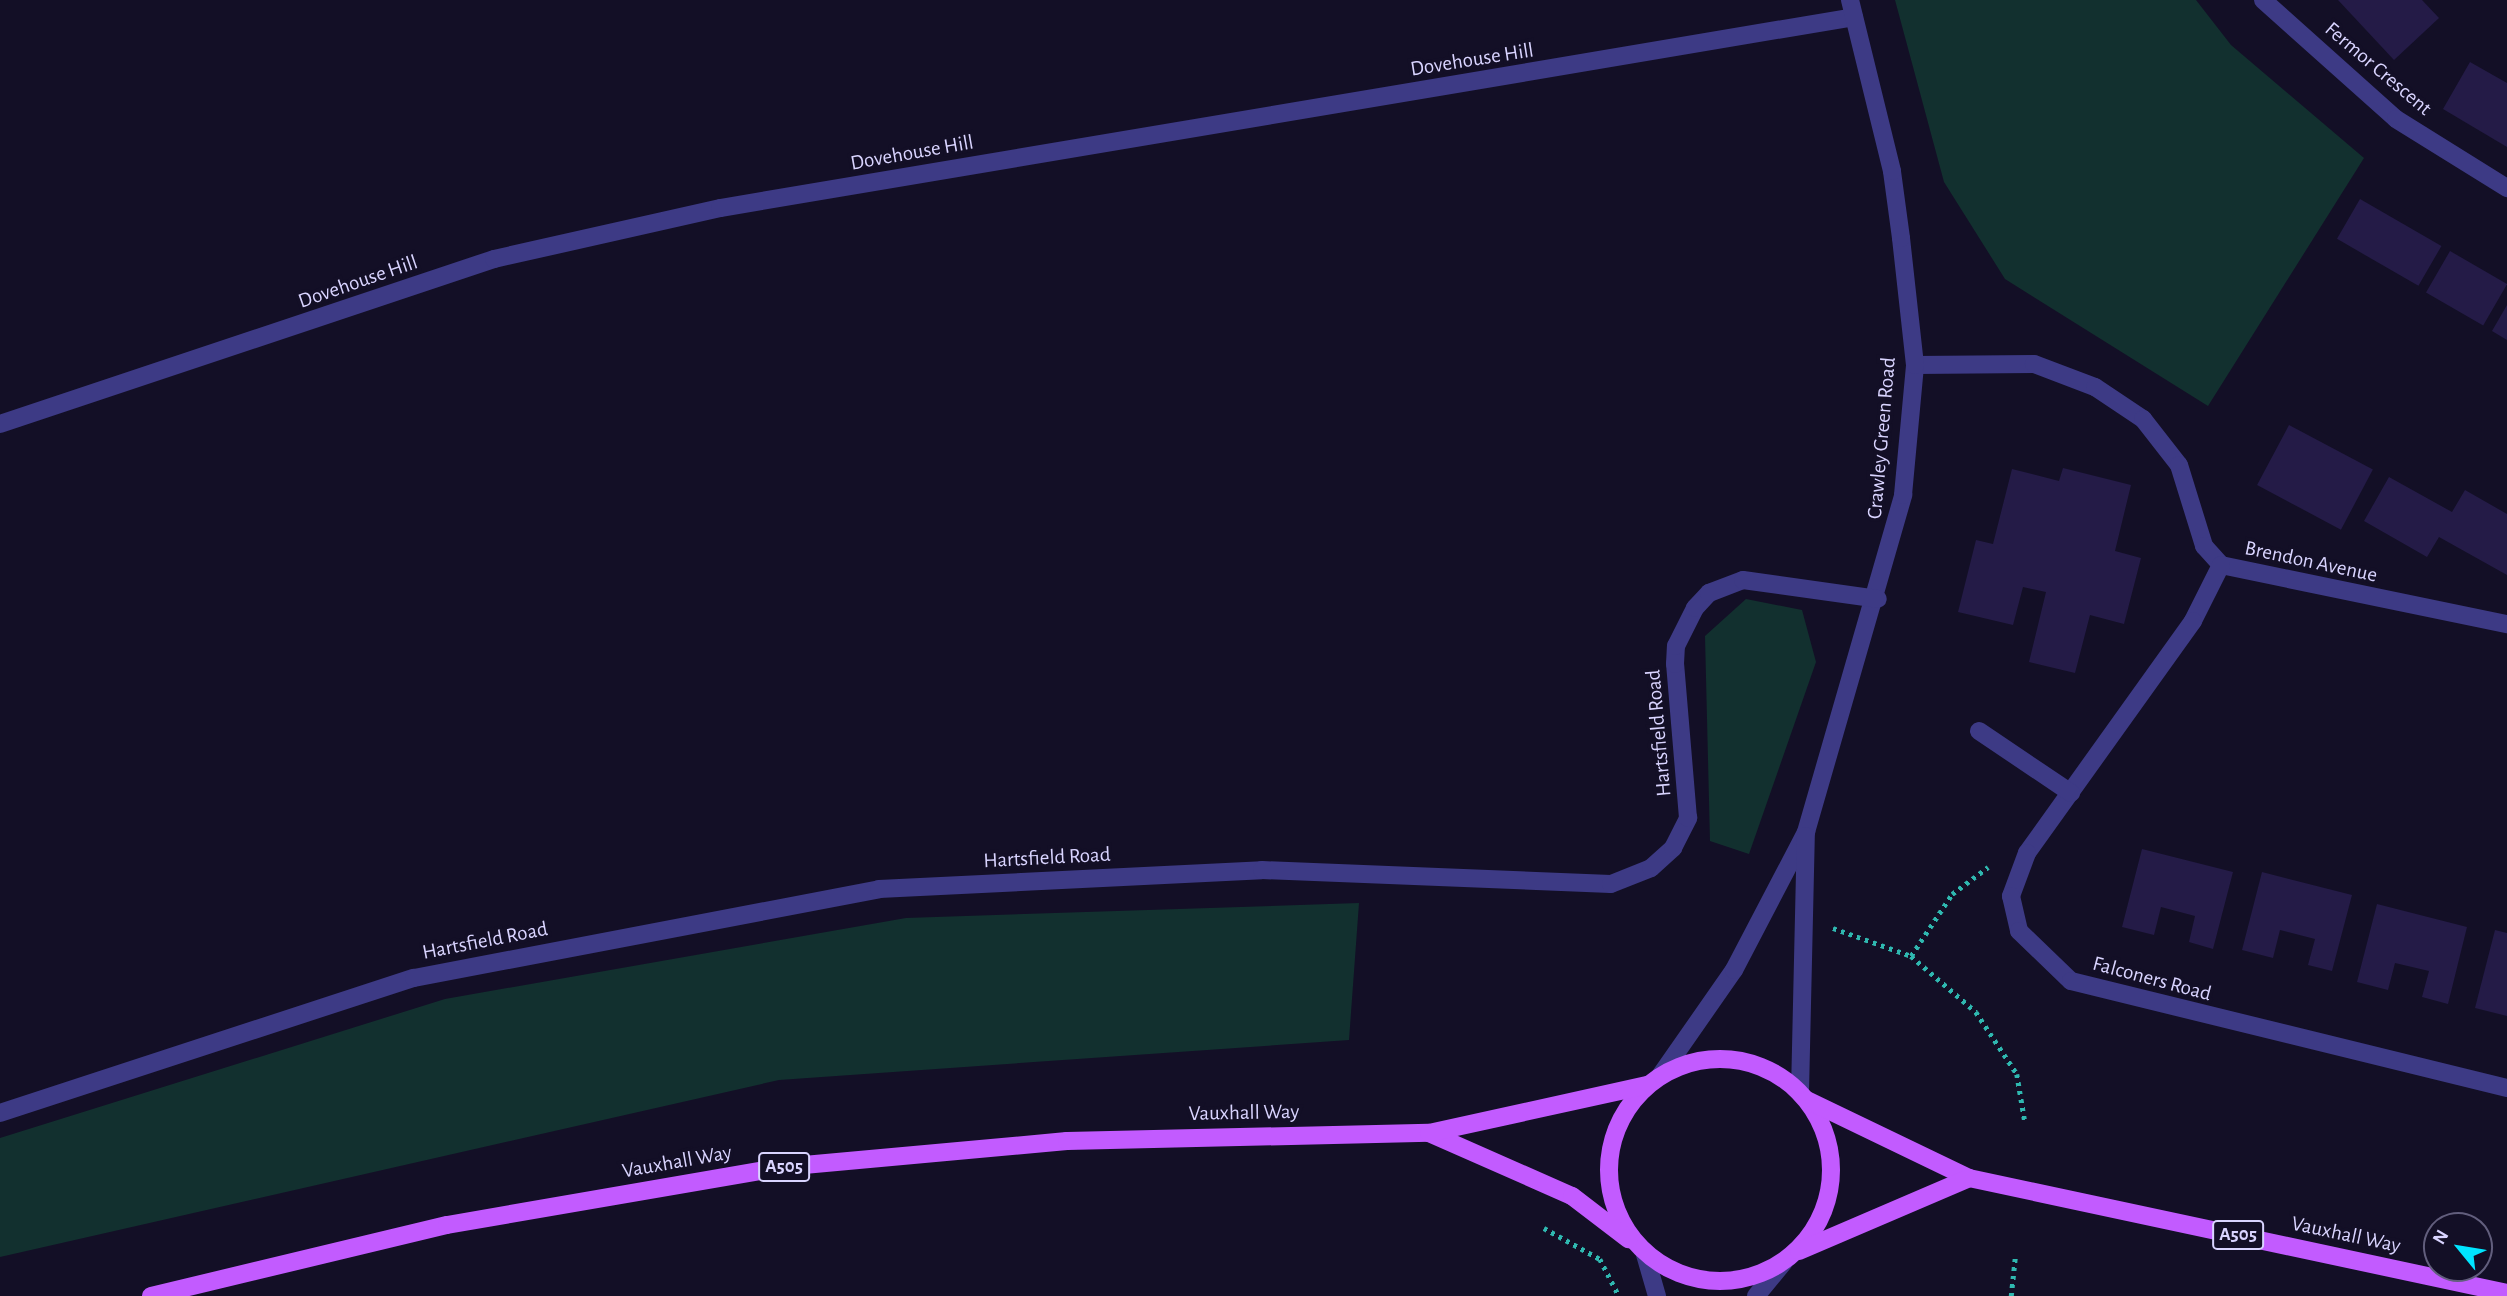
<!DOCTYPE html>
<style>
body{margin:0}
#map{position:relative;width:2507px;height:1296px;overflow:hidden;background:#130f26;font-family:"Alegreya Sans",sans-serif}
div>[style]{position:absolute}
[style*='--x']{left:calc(var(--x)*1px);top:calc(var(--y)*1px);width:calc(var(--w)*1px);rotate:calc(var(--a)*1deg)}
.green>*{inset:0;background:#12302f}
.building>*{inset:0;background:#241b47;transform-origin:0 0}
.path>*{height:4.5px;margin-top:-2.25px;transform-origin:0;background:repeating-linear-gradient(90deg,#2fb8b0 0 3.5px,transparent 0 8.5px)}
.minor>*{height:18px;margin:-9px;padding:0 9px;transform-origin:9px;border-radius:9px;background:#3d3a85}
.major>*{height:18px;margin:-9px;padding:0 9px;transform-origin:9px;border-radius:9px;background:#c25bff}
.major>.ring{margin:-9px;padding:0;box-sizing:content-box;background:none;border:18px solid #c25bff;border-radius:50%}
span{translate:-50% -50%;white-space:nowrap;text-align:center;line-height:1.15;-webkit-text-stroke:7px #130f26;paint-order:stroke}
.shield-label span{padding:2px 5px;background:#130f26;border:2px solid;border-radius:5px;-webkit-text-stroke-width:0}
.shield-label{font-size:19px;color:#d9d4ff;font-weight:700}
.street-label{font-size:21px;color:#d9d4ff}
.north{position:absolute;left:2423px;top:1212px;width:70px;height:70px;box-sizing:border-box;background:#130f26;border:2px solid #625e7d;border-radius:50%;rotate:300deg;font-size:19px;font-weight:700;line-height:28px;text-align:center;color:#d9d4ff}
.north::after{content:'';display:block;margin:auto;width:24px;height:32px;background:#00e5ff;clip-path:polygon(50% 0,100% 100%,50% 72%,0 100%)}
</style>
<div id="map">
<div class="green">
<i style="clip-path:polygon(1895px 0,2196px 0,2231px 45px,2364px 158px,2208px 406px,2005px 279px,1944px 182px)"></i>
<i style="clip-path:polygon(1746px 599px,1802px 610px,1816px 662px,1749px 854px,1710px 841px,1705px 636px)"></i>
<i style="clip-path:polygon(1359px 903px,1349px 1040px,779px 1080px,0 1257px,0 1138px,445px 999px,906px 918px)"></i>
</div>
<div class="building">
<i style="clip-path:polygon(2338px 0,2422px 0,2439px 18px,2394px 60px)"></i>
<i style="clip-path:polygon(2470px 62px,2507px 83px,2507px 147px,2443px 109px)"></i>
<i style="left:2360px;top:199px;width:94px;height:46px;rotate:30deg"></i>
<i style="left:2450px;top:251px;width:66px;height:48px;rotate:30deg"></i>
<i style="clip-path:polygon(2507px 305px,2507px 340px,2492px 331px)"></i>
<i style="left:2289px;top:425px;width:95px;height:68px;rotate:28deg"></i>
<i style="clip-path:polygon(2063px 468px,2131px 485px,2115px 551px,2141px 558px,2124px 624px,2090px 615px,2075px 673px,2029px 662px,2046px 592px,2023px 587px,2013px 625px,1958px 612px,1976px 540px,1993px 544px,2012px 469px,2059px 481px)"></i>
<i style="clip-path:polygon(2389px 477px,2452px 512px,2465px 490px,2507px 514px,2507px 575px,2439px 537px,2427px 557px,2364px 521px)"></i>
<i style="clip-path:polygon(2142px 849px,2233px 872px,2213px 949px,2189px 942px,2195px 916px,2161px 907px,2154px 935px,2122px 927px)"></i>
<i style="clip-path:polygon(2262px 872px,2352px 895px,2332px 971px,2308px 965px,2315px 939px,2280px 930px,2273px 958px,2242px 950px)"></i>
<i style="clip-path:polygon(2377px 904px,2467px 927px,2448px 1004px,2422px 997px,2429px 971px,2395px 963px,2388px 990px,2357px 982px)"></i>
<i style="clip-path:polygon(2495px 930px,2507px 933px,2507px 1016px,2475px 1008px)"></i>
</div>
<div class="path">
<i style="--x:1833;--y:928;--w:83;--a:19.7"></i>
<i style="--x:1911;--y:956;--w:86;--a:40.7"></i>
<i style="--x:1976;--y:1012;--w:74;--a:56.5"></i>
<i style="--x:2017;--y:1074;--w:49;--a:80.5"></i>
<i style="--x:1911;--y:956;--w:74;--a:-56.5"></i>
<i style="--x:1952;--y:894;--w:45;--a:-36.9"></i>
<i style="--x:1544;--y:1228;--w:64;--a:29"></i>
<i style="--x:1600;--y:1259;--w:42;--a:62.8"></i>
<i style="--x:2011;--y:1296;--w:38;--a:-84"></i>
</div>
<div class="minor">
<i style="--x:2263;--y:0;--w:178;--a:41.8"></i>
<i style="--x:2396;--y:119;--w:131;--a:31.9"></i>
<i style="--x:1915;--y:365;--w:119;--a:-0.5"></i>
<i style="--x:2034;--y:364;--w:65;--a:20.7"></i>
<i style="--x:2095;--y:387;--w:58;--a:33.7"></i>
<i style="--x:2143;--y:419;--w:58;--a:52"></i>
<i style="--x:2179;--y:465;--w:85;--a:72.8"></i>
<i style="--x:2204;--y:546;--w:25;--a:48"></i>
<i style="--x:2221;--y:565;--w:292;--a:11.7"></i>
<i style="--x:0;--y:424;--w:521;--a:-18.47"></i>
<i style="--x:494;--y:259;--w:232;--a:-12.7"></i>
<i style="--x:720;--y:208;--w:1150;--a:-9.56"></i>
<i style="--x:2221;--y:565;--w:63;--a:116.6"></i>
<i style="--x:2193;--y:621;--w:285;--a:125.6"></i>
<i style="--x:2027;--y:853;--w:46;--a:110.4"></i>
<i style="--x:2011;--y:896;--w:36;--a:77"></i>
<i style="--x:2019;--y:931;--w:72;--a:43.9"></i>
<i style="--x:2071;--y:981;--w:449;--a:13.8"></i>
<i style="--x:1979;--y:731;--w:111;--a:34"></i>
<i style="--x:1660;--y:1076;--w:129;--a:-55.1"></i>
<i style="--x:1734;--y:970;--w:156;--a:-62.4"></i>
<i style="--x:1806;--y:832;--w:351;--a:-73.9"></i>
<i style="--x:1903;--y:495;--w:131;--a:-84.7"></i>
<i style="--x:1915;--y:365;--w:128;--a:-96.3"></i>
<i style="--x:1901;--y:238;--w:68;--a:-97.7"></i>
<i style="--x:1892;--y:171;--w:176;--a:-103.8"></i>
<i style="--x:1800;--y:1092;--w:256;--a:-88.7"></i>
<i style="--x:0;--y:1113;--w:435;--a:-18.1"></i>
<i style="--x:414;--y:978;--w:473;--a:-10.8"></i>
<i style="--x:879;--y:889;--w:383;--a:-2.8"></i>
<i style="--x:1262;--y:870;--w:349;--a:2.3"></i>
<i style="--x:1611;--y:884;--w:43;--a:-21.8"></i>
<i style="--x:1651;--y:868;--w:30;--a:-42"></i>
<i style="--x:1673;--y:848;--w:34;--a:-63"></i>
<i style="--x:1688;--y:818;--w:155;--a:-94.8"></i>
<i style="--x:1675;--y:664;--w:18;--a:-87"></i>
<i style="--x:1676;--y:646;--w:42;--a:-63.4"></i>
<i style="--x:1695;--y:608;--w:21;--a:-47"></i>
<i style="--x:1709;--y:593;--w:36;--a:-21"></i>
<i style="--x:1743;--y:580;--w:136;--a:8"></i>
<i style="--x:1644;--y:1251;--w:47;--a:73.9"></i>
<i style="--x:1756;--y:1296;--w:44;--a:-50.5"></i>
</div>
<div class="major">
<i class="ring" style="left:1609px;top:1059px;width:204px;height:204px"></i>
<i style="--x:1807;--y:1100;--w:180;--a:25.7"></i>
<i style="--x:1969;--y:1178;--w:550;--a:12.07"></i>
<i style="--x:1429;--y:1133;--w:156;--a:23.8"></i>
<i style="--x:1572;--y:1196;--w:71;--a:37.5"></i>
<i style="--x:1799;--y:1251;--w:185;--a:-23.2"></i>
<i style="--x:151;--y:1296;--w:304;--a:-13.5"></i>
<i style="--x:447;--y:1225;--w:340;--a:-9.8"></i>
<i style="--x:782;--y:1167;--w:286;--a:-5.2"></i>
<i style="--x:1067;--y:1141;--w:362;--a:-1.3"></i>
<i style="--x:1429;--y:1133;--w:224;--a:-12.4"></i>
</div>
<div class="shield-label">
<span style="left:784px;top:1167px">A505</span>
<span style="left:2238px;top:1235px">A505</span>
</div>
<div class="street-label">
<span style="left:1472px;top:60px;rotate:-9deg">Dovehouse Hill</span>
<span style="left:2378px;top:69px;rotate:40deg">Fermor Crescent</span>
<span style="left:912px;top:153px;rotate:-10deg">Dovehouse Hill</span>
<span style="left:358px;top:282px;rotate:-19deg">Dovehouse Hill</span>
<span style="left:1882px;top:438px;rotate:-85deg">Crawley Green Road</span>
<span style="left:2311px;top:562px;rotate:12deg">Brendon Avenue</span>
<span style="left:1659px;top:733px;rotate:-95deg">Hartsfield Road</span>
<span style="left:1047px;top:858px;rotate:-3deg">Hartsfield Road</span>
<span style="left:485px;top:941px;rotate:-11deg">Hartsfield Road</span>
<span style="left:2152px;top:979px;rotate:15deg">Falconers Road</span>
<span style="left:1244px;top:1113px;rotate:-1deg">Vauxhall Way</span>
<span style="left:677px;top:1162px;rotate:-10deg">Vauxhall Way</span>
<span style="left:2346px;top:1235px;rotate:12deg">Vauxhall Way</span>
</div>
<div class="north">N</div>
</div>
